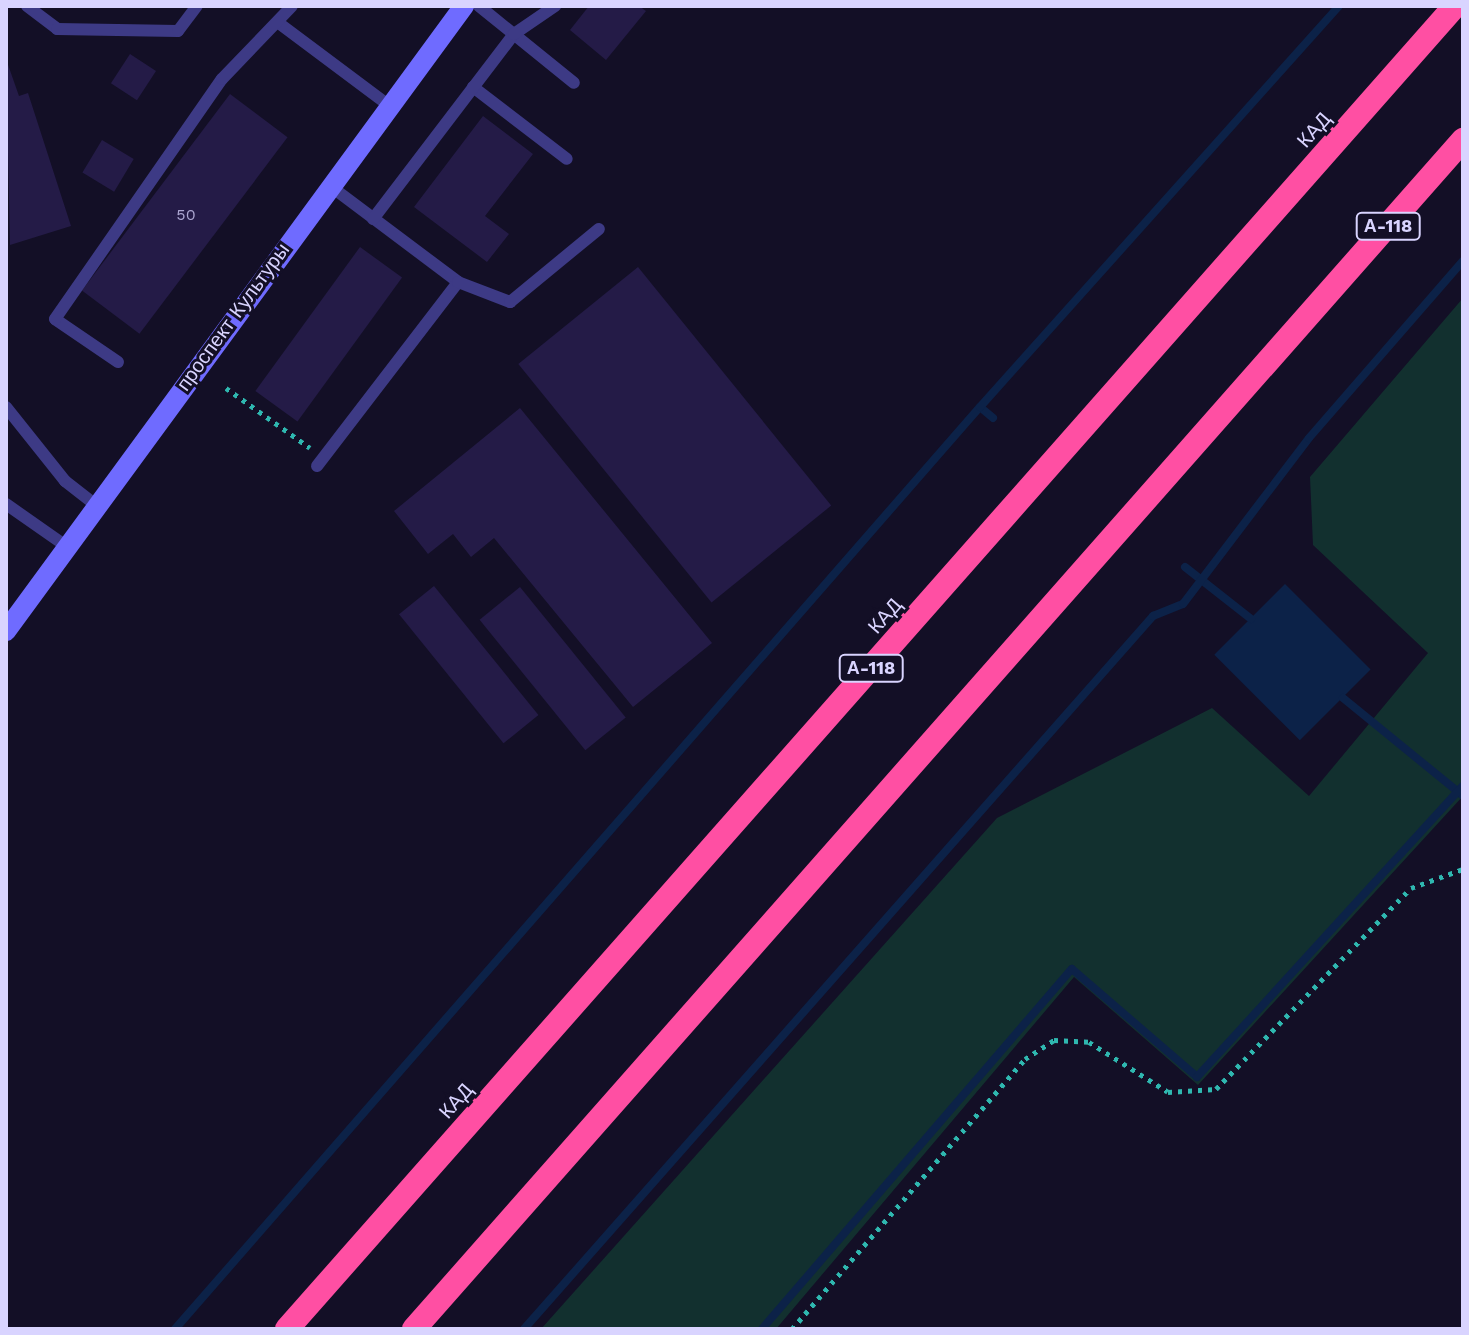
<!DOCTYPE html>
<meta charset="utf-8">
<style>
body{margin:0}
#map{position:relative;width:1469px;height:1335px;overflow:hidden;background:#130f26;font-family:"Work Sans",sans-serif}
div>[style]{position:absolute}
[style*='--x']{left:calc(var(--x)*1px);top:calc(var(--y)*1px);width:calc(var(--w)*1px);rotate:calc(var(--a)*1deg)}
.green>*{inset:0;background:#12302f}
.water>*{inset:0;background:#0c2248;transform-origin:0 0}
.stream>*{height:8px;margin:-4px;padding:0 4px;transform-origin:4px;border-radius:4px;background:#0c2248}
.building>*{inset:0;background:#241b47;transform-origin:0 0}
.path>*{height:5px;margin-top:-2.5px;transform-origin:0;background:repeating-linear-gradient(90deg,#2fb8b0 0 4px,transparent 0 10px)}
.lane>*{height:12px;margin:-6px;padding:0 6px;transform-origin:6px;border-radius:6px;background:#3d3a85}
.secondary>*{height:20px;margin:-10px;padding:0 10px;transform-origin:10px;border-radius:10px;background:#6f6bff}
.highway>*{height:24px;margin:-12px;padding:0 12px;transform-origin:12px;border-radius:12px;background:#ff4fa3}
span{translate:-50% -50%;white-space:nowrap;text-align:center;line-height:1.15;-webkit-text-stroke:6px #130f26;paint-order:stroke}
.number-label{font-size:16px;color:#aca6d1}
.number-label span{-webkit-text-stroke-width:0}
.shield-label span{padding:2px 6px;background:#130f26;border:2px solid;border-radius:6px;-webkit-text-stroke-width:0}
.shield-label{font-size:18px;color:#d9d4ff;font-weight:700}
.street-label{font-size:20px;color:#d9d4ff}
.frame{position:absolute;inset:0;border:8px solid #d9d4ff;pointer-events:none}
</style>
<div id="map">
<div class="green">
<i style="clip-path:polygon(1463px 298px,1463px 796px,1198px 1085px,1074px 977px,776px 1329px,541px 1329px,997px 818px,1212px 708px,1309px 796px,1428px 653px,1313px 545px,1310px 477px)"></i>
</div>
<div class="water">
<i style="left:1285px;top:584px;width:121px;height:100px;rotate:45deg"></i>
</div>
<div class="stream">
<i style="--x:980;--y:407;--w:17;--a:40"></i>
<i style="--x:1185;--y:567;--w:84;--a:38.2"></i>
<i style="--x:1343;--y:698;--w:155;--a:39.2"></i>
<i style="--x:175;--y:1329;--w:1224;--a:-48.88"></i>
<i style="--x:980;--y:407;--w:538;--a:-48.16"></i>
<i style="--x:524;--y:1329;--w:951;--a:-48.58"></i>
<i style="--x:1153;--y:616;--w:32;--a:-22"></i>
<i style="--x:1183;--y:604;--w:208;--a:-52.8"></i>
<i style="--x:1309;--y:438;--w:235;--a:-49"></i>
<i style="--x:762;--y:1329;--w:475;--a:-49.3"></i>
<i style="--x:1072;--y:969;--w:165;--a:40.8"></i>
<i style="--x:1197;--y:1077;--w:394;--a:-47.6"></i>
</div>
<div class="building">
<i style="clip-path:polygon(589px 6px,639px 6px,646px 11px,606px 60px,570px 30px)"></i>
<i style="left:130px;top:54px;width:31px;height:35px;rotate:33deg"></i>
<i style="clip-path:polygon(6px 59px,19px 96px,28px 93px,71px 226px,10px 245px)"></i>
<i style="left:230px;top:94px;width:72px;height:246px;rotate:37deg"></i>
<i style="clip-path:polygon(483px 116px,533px 154px,485px 216px,509px 234px,487px 262px,414px 207px)"></i>
<i style="left:102px;top:140px;width:37px;height:38px;rotate:31deg"></i>
<i style="left:360px;top:247px;width:52px;height:178px;rotate:36deg"></i>
<i style="left:638px;top:267px;width:307px;height:154px;rotate:51deg"></i>
<i style="clip-path:polygon(520px 408px,712px 643px,633px 707px,494px 538px,471px 557px,453px 534px,428px 554px,394px 511px)"></i>
<i style="left:434px;top:586px;width:166px;height:45px;rotate:51deg"></i>
<i style="left:520px;top:587px;width:168px;height:52px;rotate:51deg"></i>
</div>
<div class="path">
<i style="--x:226;--y:388;--w:103;--a:35.5"></i>
<i style="--x:792;--y:1329;--w:357;--a:-49.2"></i>
<i style="--x:1025;--y:1059;--w:35;--a:-33"></i>
<i style="--x:1054;--y:1040;--w:35;--a:3"></i>
<i style="--x:1089;--y:1042;--w:93;--a:32.3"></i>
<i style="--x:1168;--y:1092;--w:48;--a:-3.6"></i>
<i style="--x:1216;--y:1089;--w:280;--a:-45.9"></i>
<i style="--x:1411;--y:888;--w:55;--a:-20.1"></i>
</div>
<div class="lane">
<i style="--x:27;--y:6;--w:38;--a:37"></i>
<i style="--x:57;--y:29;--w:121;--a:0.9"></i>
<i style="--x:178;--y:31;--w:31;--a:-53"></i>
<i style="--x:479;--y:6;--w:122;--a:39"></i>
<i style="--x:280;--y:24;--w:134;--a:36.8"></i>
<i style="--x:473;--y:87;--w:118;--a:37.5"></i>
<i style="--x:329;--y:185;--w:161;--a:36.9"></i>
<i style="--x:373;--y:219;--w:233;--a:-52.7"></i>
<i style="--x:514;--y:34;--w:50;--a:-34.3"></i>
<i style="--x:118;--y:362;--w:76;--a:-145.7"></i>
<i style="--x:55;--y:319;--w:292;--a:-55.2"></i>
<i style="--x:222;--y:79;--w:101;--a:-46.2"></i>
<i style="--x:6;--y:407;--w:95;--a:51.4"></i>
<i style="--x:65;--y:481;--w:39;--a:38"></i>
<i style="--x:317;--y:466;--w:232;--a:-52.5"></i>
<i style="--x:458;--y:282;--w:56;--a:21"></i>
<i style="--x:510;--y:302;--w:115;--a:-39.4"></i>
<i style="--x:6;--y:504;--w:73;--a:35"></i>
</div>
<div class="secondary">
<i style="--x:6;--y:631;--w:775;--a:-53.77"></i>
</div>
<div class="highway">
<i style="--x:287;--y:1329;--w:1765;--a:-48.56"></i>
<i style="--x:414;--y:1329;--w:1586;--a:-48.58"></i>
</div>
<div class="number-label">
<span style="left:186px;top:215px">50</span>
</div>
<div class="shield-label">
<span style="left:1388px;top:226px">А-118</span>
<span style="left:871px;top:668px">А-118</span>
</div>
<div class="street-label">
<span style="left:1314px;top:130px;rotate:-49deg">КАД</span>
<span style="left:233px;top:317px;rotate:-54deg">проспект Культуры</span>
<span style="left:885px;top:616px;rotate:-49deg">КАД</span>
<span style="left:456px;top:1101px;rotate:-49deg">КАД</span>
</div>
<div class="frame"></div>
</div>
